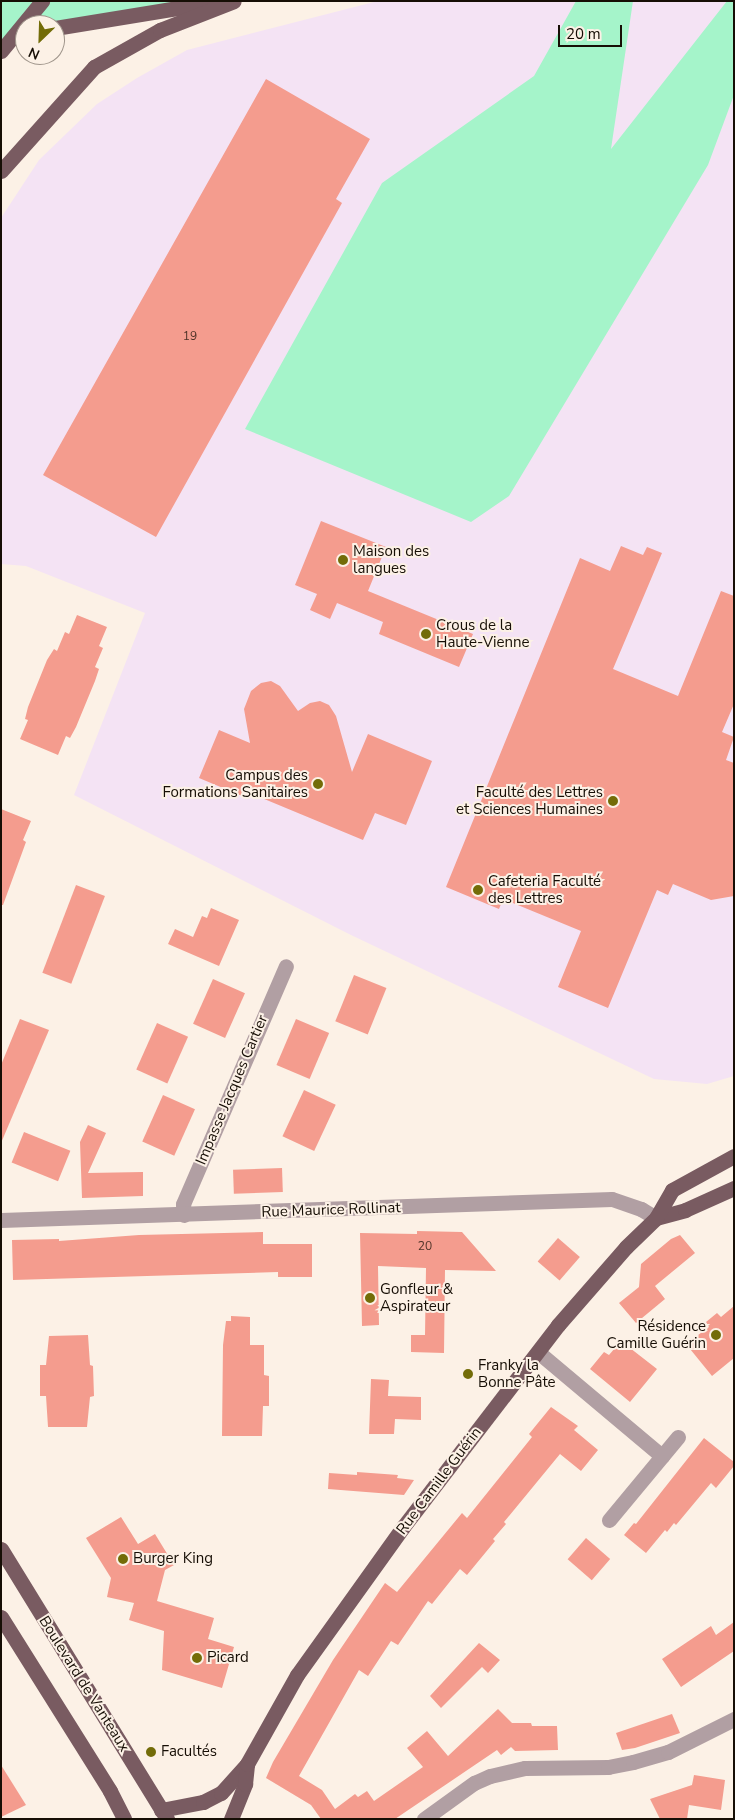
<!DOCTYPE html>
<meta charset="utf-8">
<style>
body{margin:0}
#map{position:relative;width:735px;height:1820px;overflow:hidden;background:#fcf1e6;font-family:"Nunito Sans",sans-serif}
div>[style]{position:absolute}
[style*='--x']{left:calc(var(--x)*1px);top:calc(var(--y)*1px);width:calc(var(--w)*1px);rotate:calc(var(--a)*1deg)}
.education>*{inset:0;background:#f4e3f4}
.green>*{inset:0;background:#a5f4ca}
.building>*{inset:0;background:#f49c8e;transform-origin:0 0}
.minor>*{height:15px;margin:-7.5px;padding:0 7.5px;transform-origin:7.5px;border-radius:7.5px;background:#b19fa3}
.major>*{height:15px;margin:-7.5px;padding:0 7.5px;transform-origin:7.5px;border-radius:7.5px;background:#795b61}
.major-bridge>*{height:15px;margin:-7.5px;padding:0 7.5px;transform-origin:7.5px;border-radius:7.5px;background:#795b61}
.dots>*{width:14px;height:14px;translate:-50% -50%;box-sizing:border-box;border:2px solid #fcf1e6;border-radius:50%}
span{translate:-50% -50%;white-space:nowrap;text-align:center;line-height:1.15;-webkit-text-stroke:4px #fcf1e6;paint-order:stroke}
.number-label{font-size:12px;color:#4e3227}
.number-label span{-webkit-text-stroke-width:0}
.poi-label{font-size:15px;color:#160e05}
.left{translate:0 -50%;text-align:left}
.right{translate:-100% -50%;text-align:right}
.street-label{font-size:15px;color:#160e05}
.frame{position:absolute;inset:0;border:2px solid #160e05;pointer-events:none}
.north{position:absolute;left:15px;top:15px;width:50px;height:50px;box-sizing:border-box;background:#fcf1e6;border:1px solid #a0968c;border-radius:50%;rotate:204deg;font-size:14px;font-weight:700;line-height:20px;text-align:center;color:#160e05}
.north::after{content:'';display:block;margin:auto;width:18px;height:22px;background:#736c08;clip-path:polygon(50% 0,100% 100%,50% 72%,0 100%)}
.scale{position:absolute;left:558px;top:25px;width:64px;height:22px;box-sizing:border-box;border:2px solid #160e05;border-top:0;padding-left:6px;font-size:15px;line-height:18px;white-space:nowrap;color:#160e05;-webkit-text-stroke:4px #fcf1e6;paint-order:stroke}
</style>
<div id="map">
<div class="education">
<i style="clip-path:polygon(378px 1px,734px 1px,734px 1076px,707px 1084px,654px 1079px,351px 935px,74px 795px,145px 613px,26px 566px,1px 564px,1px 218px,39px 160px,97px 104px,137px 78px,187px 50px)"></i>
</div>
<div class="green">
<i style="clip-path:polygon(1px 1px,217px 1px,25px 25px,1px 49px)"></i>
<i style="clip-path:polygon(576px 1px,633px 1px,611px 149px,727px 1px,734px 1px,734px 95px,708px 165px,509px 496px,471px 522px,245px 429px,382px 183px,534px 76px)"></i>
</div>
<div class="building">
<i style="clip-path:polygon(266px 79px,370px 139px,336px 199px,342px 203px,156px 537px,43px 475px)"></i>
<i style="clip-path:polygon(321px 521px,386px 547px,368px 591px,473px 634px,459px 667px,379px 634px,383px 622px,337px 603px,330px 619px,310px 610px,317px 594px,295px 585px)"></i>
<i style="clip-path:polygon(621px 546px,643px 555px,647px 547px,662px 553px,613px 669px,678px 696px,721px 591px,734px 596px,734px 704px,722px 732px,734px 737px,726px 760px,734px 763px,734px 896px,711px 900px,673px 884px,668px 895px,657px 890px,608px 1008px,558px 987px,581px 931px,503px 899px,499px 909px,446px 887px,580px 558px,610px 571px)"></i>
<i style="clip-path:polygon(77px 615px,107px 627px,99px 646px,103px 648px,95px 667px,99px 669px,95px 681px,76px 727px,70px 738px,66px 736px,58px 755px,20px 739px,28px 720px,25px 719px,28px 707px,47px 660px,54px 649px,57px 651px,65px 632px,69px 634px)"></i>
<i style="clip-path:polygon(271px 681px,280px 686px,298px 711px,310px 703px,320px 701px,329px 705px,336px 716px,352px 772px,368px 734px,432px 761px,406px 825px,375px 813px,363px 840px,245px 791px,242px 796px,199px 778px,219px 730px,250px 743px,244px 709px,251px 691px,261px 683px)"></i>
<i style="clip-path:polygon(1px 809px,31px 821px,23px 840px,26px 842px,3px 905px,1px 905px)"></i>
<i style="left:76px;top:885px;width:31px;height:94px;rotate:21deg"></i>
<i style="clip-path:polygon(211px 908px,239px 920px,219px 966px,168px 944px,175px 929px,193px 937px,202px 916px,207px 918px)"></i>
<i style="left:354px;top:975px;width:35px;height:50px;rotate:22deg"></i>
<i style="left:213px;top:979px;width:35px;height:49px;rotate:24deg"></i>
<i style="clip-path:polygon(20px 1019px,49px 1030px,1px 1143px,1px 1065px)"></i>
<i style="left:296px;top:1019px;width:36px;height:50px;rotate:23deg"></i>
<i style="left:157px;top:1023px;width:34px;height:51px;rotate:24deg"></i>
<i style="left:304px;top:1090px;width:35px;height:51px;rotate:25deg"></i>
<i style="left:163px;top:1095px;width:35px;height:51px;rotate:24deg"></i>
<i style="clip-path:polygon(88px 1125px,106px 1133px,88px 1173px,143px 1172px,143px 1196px,82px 1198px,80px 1142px)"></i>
<i style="left:24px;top:1132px;width:50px;height:33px;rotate:22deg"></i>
<i style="left:282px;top:1168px;width:24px;height:49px;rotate:88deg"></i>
<i style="clip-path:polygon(417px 1231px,462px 1232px,496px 1271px,445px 1270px,444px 1353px,411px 1352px,411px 1335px,425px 1335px,426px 1268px,378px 1266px,379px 1325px,362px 1326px,360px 1233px,417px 1234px)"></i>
<i style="clip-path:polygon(263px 1232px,263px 1244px,312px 1244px,312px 1277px,278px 1277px,278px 1272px,13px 1280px,12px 1240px,59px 1239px,59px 1241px,139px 1235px)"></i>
<i style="clip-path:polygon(680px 1235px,695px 1253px,655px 1286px,665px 1299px,636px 1323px,619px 1303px,639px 1287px,641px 1264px,671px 1239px)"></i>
<i style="left:558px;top:1238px;width:29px;height:31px;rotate:41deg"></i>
<i style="clip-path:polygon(734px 1306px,734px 1358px,712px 1376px,686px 1344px,709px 1327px,706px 1322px,717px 1313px,721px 1317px)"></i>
<i style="clip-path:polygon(231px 1316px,250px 1317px,250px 1345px,264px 1345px,264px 1375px,269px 1376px,269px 1406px,263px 1406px,262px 1436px,222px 1436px,223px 1345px,226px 1321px,231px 1321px)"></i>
<i style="clip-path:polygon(88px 1335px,90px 1365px,93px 1366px,94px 1396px,90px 1397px,87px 1427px,48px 1427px,46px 1396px,40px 1396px,40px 1365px,46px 1365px,49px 1336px)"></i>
<i style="clip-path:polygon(621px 1341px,657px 1369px,630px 1402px,590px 1369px,604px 1352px,609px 1355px)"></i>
<i style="clip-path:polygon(371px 1379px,389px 1380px,388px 1396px,421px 1397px,421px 1420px,395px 1419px,394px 1434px,369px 1434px)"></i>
<i style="clip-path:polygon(551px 1407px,578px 1426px,574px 1430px,598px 1450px,581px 1471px,560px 1454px,504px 1522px,506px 1524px,493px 1539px,495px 1541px,467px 1575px,460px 1569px,432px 1604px,428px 1601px,398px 1645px,391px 1641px,368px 1676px,359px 1670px,299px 1776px,322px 1790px,335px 1809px,355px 1794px,358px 1797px,367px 1791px,374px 1801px,423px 1767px,407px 1748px,427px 1731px,448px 1756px,498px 1709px,512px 1723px,531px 1723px,532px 1726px,557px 1726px,558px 1750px,515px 1751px,511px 1747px,501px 1755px,497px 1750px,395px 1819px,321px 1819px,311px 1805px,266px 1778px,273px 1762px,333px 1660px,385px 1583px,397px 1592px,462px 1513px,467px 1518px,532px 1437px,529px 1434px)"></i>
<i style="clip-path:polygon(704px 1438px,734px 1462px,734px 1466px,716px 1488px,711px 1483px,676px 1525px,674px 1523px,667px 1532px,665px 1530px,646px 1553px,624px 1535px,634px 1523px,636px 1524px)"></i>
<i style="clip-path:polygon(357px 1472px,398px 1475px,397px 1478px,414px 1480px,404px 1495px,328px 1489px,329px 1473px,357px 1475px)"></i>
<i style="clip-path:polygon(121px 1517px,138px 1544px,155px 1534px,174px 1565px,165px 1570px,157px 1601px,214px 1618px,208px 1639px,234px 1647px,222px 1688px,162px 1670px,164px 1631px,129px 1620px,134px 1603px,107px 1597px,111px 1578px,86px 1538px)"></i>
<i style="left:586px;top:1538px;width:32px;height:28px;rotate:41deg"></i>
<i style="clip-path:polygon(734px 1622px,734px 1651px,681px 1687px,662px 1659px,711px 1626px,716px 1635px)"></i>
<i style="clip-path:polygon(479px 1643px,500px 1660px,488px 1673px,482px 1667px,441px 1708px,430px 1696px)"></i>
<i style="clip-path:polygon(672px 1714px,680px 1733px,635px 1748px,622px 1750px,616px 1733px)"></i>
<i style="clip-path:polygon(1px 1765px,26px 1805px,1px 1817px)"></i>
<i style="clip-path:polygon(694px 1775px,725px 1780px,721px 1810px,689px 1805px,687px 1819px,660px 1819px,650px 1799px,692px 1785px)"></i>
</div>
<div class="minor">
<i style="--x:184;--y:1215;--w:11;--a:-95"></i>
<i style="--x:183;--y:1204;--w:259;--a:-66.6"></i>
<i style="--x:1;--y:1220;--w:611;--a:-1.97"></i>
<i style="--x:612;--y:1199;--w:31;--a:19"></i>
<i style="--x:641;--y:1209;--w:17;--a:31"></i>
<i style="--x:538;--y:1352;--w:162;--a:40"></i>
<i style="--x:609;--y:1520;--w:108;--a:-50.3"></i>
<i style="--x:424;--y:1819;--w:62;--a:-35.8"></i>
<i style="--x:474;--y:1783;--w:17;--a:-24"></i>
<i style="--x:490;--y:1776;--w:36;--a:-13"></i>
<i style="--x:525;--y:1768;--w:83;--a:-0.7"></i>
<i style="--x:608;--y:1767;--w:25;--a:-11"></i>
<i style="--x:633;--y:1762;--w:36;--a:-16"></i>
<i style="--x:668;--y:1752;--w:74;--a:-26.6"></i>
</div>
<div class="major">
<i style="--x:55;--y:28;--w:161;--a:-9.3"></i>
<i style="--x:1;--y:171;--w:140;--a:-48.2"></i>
<i style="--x:94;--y:67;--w:76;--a:-29.3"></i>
<i style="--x:160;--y:30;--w:79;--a:-21.4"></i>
<i style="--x:656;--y:1218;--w:30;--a:-15"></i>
<i style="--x:685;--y:1210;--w:54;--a:-24.2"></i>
<i style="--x:1;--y:1549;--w:317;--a:58.4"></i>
<i style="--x:1;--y:1617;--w:205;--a:57.9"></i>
<i style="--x:110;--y:1791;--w:31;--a:63"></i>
<i style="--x:161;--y:1810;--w:43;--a:-10.8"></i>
<i style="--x:203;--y:1802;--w:20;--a:-27"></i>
<i style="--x:221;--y:1793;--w:39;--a:-48"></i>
<i style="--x:231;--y:1819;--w:38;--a:-68"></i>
<i style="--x:245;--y:1784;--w:20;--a:-84"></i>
<i style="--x:247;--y:1764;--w:102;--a:-60.7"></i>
<i style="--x:297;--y:1675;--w:182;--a:-54.4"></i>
<i style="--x:403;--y:1527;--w:255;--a:-52.5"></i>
<i style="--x:558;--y:1325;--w:103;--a:-48.9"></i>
<i style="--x:626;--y:1247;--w:42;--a:-44"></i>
<i style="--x:656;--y:1218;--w:32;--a:-60"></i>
<i style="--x:672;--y:1190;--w:71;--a:-28.7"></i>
</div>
<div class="major-bridge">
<i style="--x:1;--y:51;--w:65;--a:-50.6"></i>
</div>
<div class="dots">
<i style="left:343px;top:560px;background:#736c08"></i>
<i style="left:426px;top:634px;background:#736c08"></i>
<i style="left:318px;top:784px;background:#736c08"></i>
<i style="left:613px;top:801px;background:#736c08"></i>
<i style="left:478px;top:890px;background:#736c08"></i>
<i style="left:370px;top:1298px;background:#736c08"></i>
<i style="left:716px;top:1335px;background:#736c08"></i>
<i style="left:468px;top:1374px;background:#736c08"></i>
<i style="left:123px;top:1559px;background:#736c08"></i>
<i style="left:197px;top:1658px;background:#736c08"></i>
<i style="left:151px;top:1752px;background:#736c08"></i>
</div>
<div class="number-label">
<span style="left:190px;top:337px">19</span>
<span style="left:425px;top:1247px">20</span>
</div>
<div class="poi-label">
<span class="left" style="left:353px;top:560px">Maison des<br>langues</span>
<span class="left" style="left:436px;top:634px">Crous de la<br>Haute-Vienne</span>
<span class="right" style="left:308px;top:784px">Campus des<br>Formations Sanitaires</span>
<span class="right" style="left:603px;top:801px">Faculté des Lettres<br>et Sciences Humaines</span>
<span class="left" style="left:488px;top:890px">Cafeteria Faculté<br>des Lettres</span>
<span class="left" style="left:380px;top:1298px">Gonfleur &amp;<br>Aspirateur</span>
<span class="right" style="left:706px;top:1335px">Résidence<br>Camille Guérin</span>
<span class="left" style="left:478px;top:1374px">Franky la<br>Bonne Pâte</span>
<span class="left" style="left:133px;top:1559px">Burger King</span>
<span class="left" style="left:207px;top:1658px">Picard</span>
<span class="left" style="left:161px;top:1752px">Facultés</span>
</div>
<div class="street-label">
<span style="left:232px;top:1090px;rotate:-67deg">Impasse Jacques Cartier</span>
<span style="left:331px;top:1210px;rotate:-2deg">Rue Maurice Rollinat</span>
<span style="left:439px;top:1481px;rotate:-53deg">Rue Camille Guérin</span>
<span style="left:84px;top:1684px;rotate:58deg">Boulevard de Vanteaux</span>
</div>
<div class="frame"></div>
<div class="north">N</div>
<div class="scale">20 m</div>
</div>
